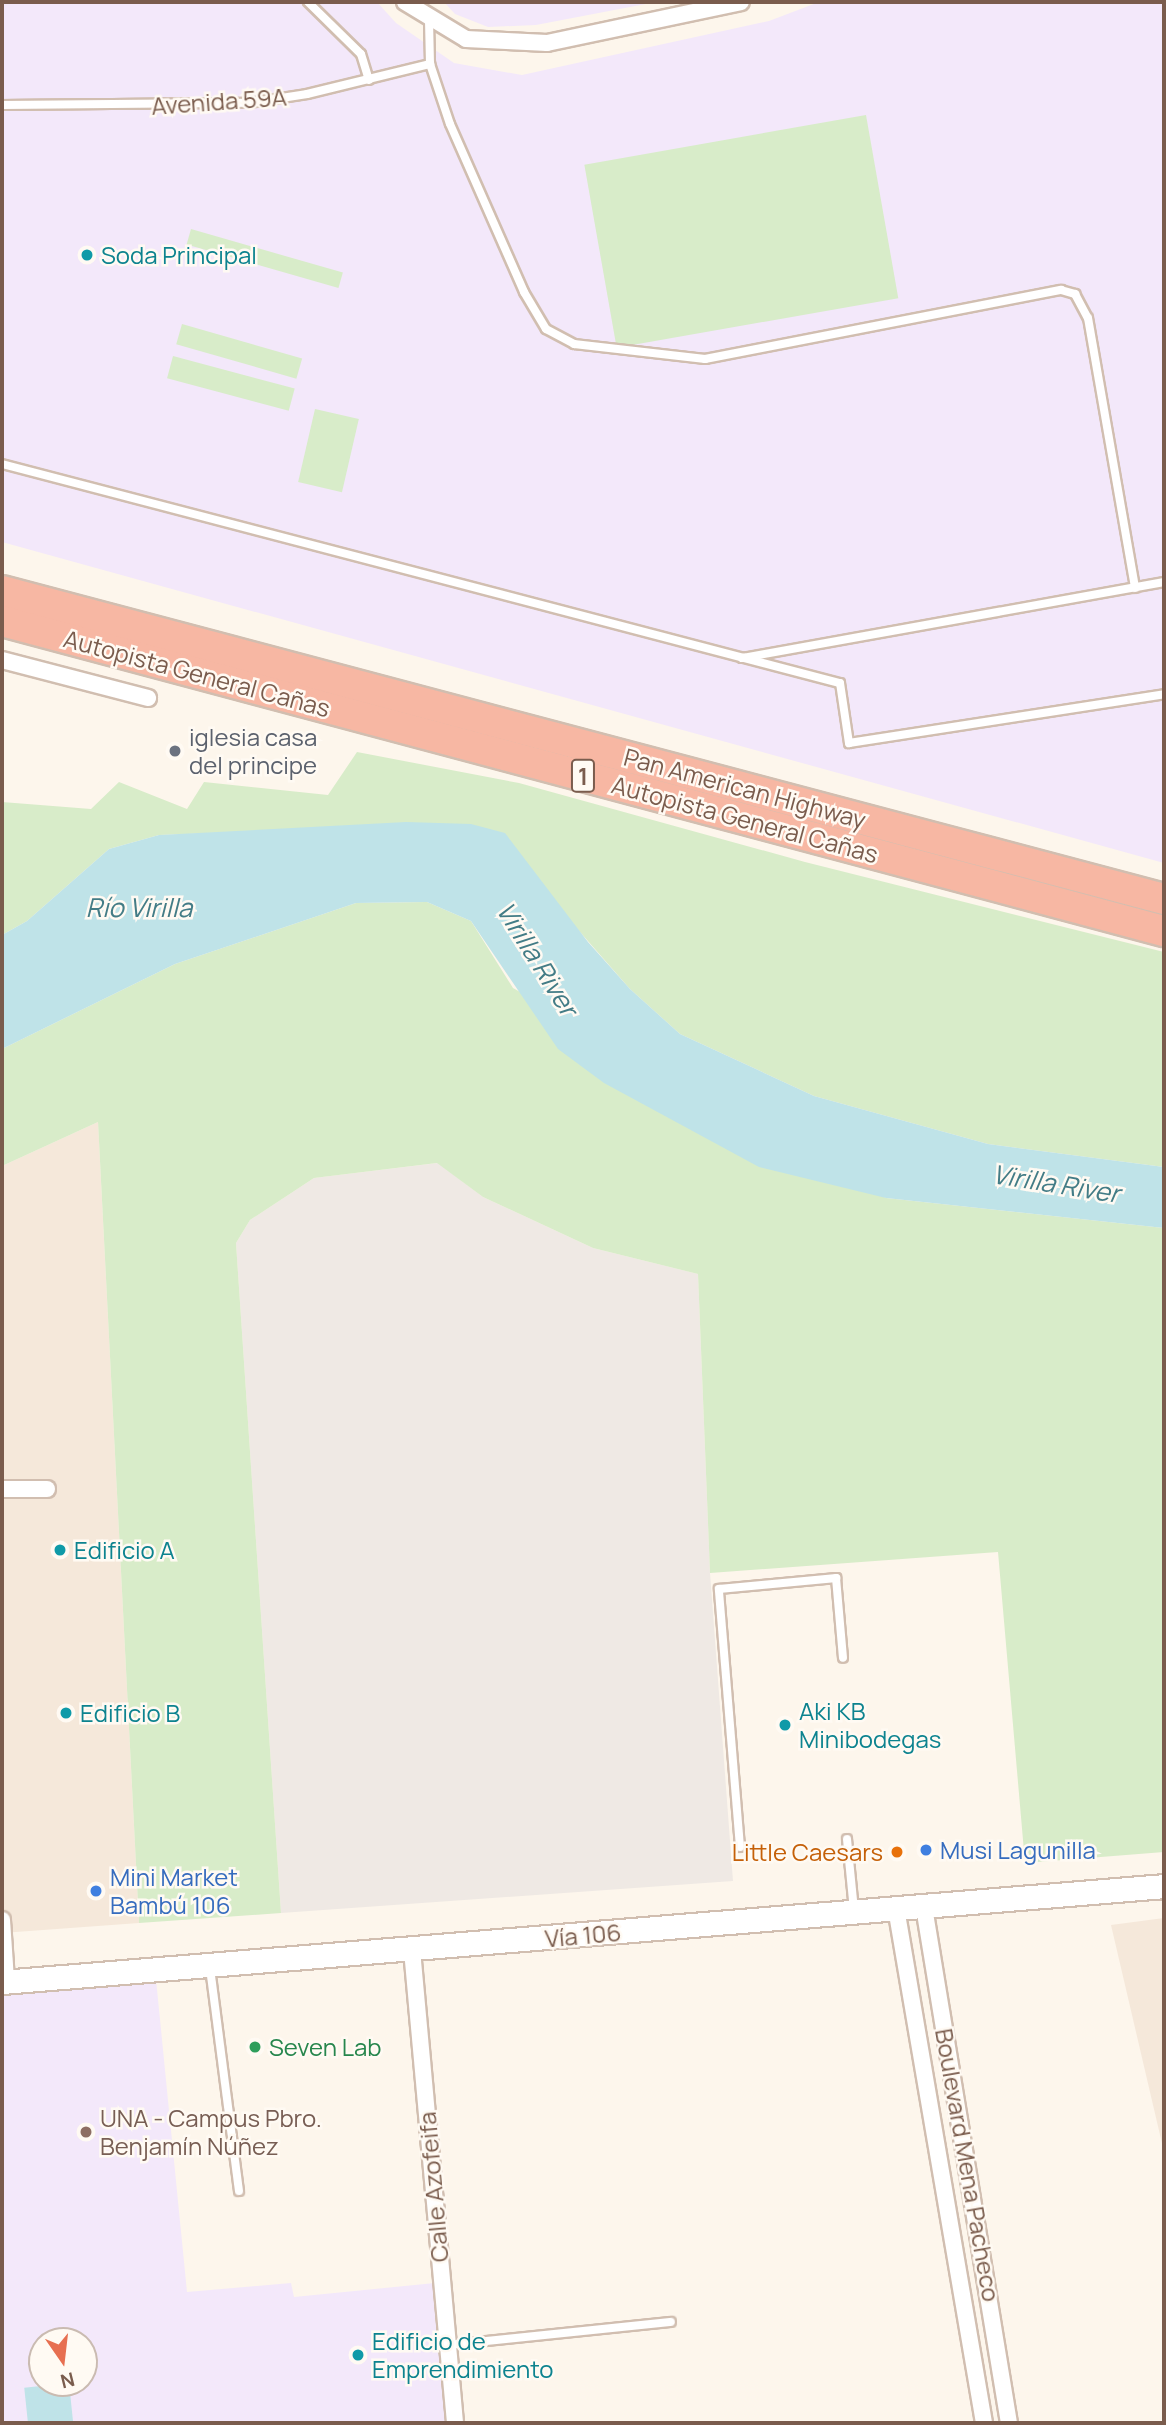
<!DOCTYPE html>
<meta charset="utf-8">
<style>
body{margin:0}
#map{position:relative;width:1166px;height:2425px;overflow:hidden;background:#fdf6ec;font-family:Manrope,sans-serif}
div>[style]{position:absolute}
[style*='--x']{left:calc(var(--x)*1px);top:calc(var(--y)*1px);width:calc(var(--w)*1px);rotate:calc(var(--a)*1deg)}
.residential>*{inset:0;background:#f5e8da}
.industrial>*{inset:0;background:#efe9e4}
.education>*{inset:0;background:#f3e8fa}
.green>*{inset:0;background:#d8ecc9;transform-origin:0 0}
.water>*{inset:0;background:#bfe3e8;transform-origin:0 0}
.roads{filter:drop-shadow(2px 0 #d1beb0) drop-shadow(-2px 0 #d1beb0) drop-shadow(0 2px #d1beb0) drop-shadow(0 -2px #d1beb0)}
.lane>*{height:8px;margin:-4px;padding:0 4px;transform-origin:4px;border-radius:4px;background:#fff}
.street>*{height:16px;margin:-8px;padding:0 8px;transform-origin:8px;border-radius:8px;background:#fff}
.secondary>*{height:23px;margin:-11.5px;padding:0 11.5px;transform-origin:11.5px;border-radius:11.5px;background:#fff}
.highway>*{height:30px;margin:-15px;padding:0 15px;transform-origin:15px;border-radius:15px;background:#f7b7a3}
.dots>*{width:19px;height:19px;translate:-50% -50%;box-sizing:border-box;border:4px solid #fffaf3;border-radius:50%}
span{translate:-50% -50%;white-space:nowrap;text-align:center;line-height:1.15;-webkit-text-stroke:5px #fffaf3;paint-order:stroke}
.shield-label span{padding:2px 5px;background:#fffaf3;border:2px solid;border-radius:5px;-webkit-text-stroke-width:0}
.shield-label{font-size:23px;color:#7a5c4d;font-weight:700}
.street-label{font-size:24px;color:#7a5c4d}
.culture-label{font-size:24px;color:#0d838f}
.left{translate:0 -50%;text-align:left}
.worship-label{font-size:24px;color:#5b616d}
.shop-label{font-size:24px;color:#366cbe}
.food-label{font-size:24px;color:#c56008}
.right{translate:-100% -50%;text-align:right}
.leisure-label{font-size:24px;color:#27864d}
.education-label{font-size:24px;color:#785e54}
.water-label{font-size:26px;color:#437c86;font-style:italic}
.frame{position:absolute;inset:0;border:4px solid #7a5c4d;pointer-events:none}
.north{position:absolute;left:28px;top:2327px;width:70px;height:70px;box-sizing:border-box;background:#fffaf3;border:2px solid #cabbb1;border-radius:50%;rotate:166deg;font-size:19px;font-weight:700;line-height:28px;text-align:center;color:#7a5c4d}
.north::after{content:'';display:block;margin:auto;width:24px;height:32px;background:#e76f51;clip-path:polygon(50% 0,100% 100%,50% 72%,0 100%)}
</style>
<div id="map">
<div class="residential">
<i style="clip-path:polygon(98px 1122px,139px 1923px,2px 1933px,2px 1166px)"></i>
<i style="clip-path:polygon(1164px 1918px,1164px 2152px,1111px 1925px)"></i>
</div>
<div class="industrial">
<i style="clip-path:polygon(438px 1163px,483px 1197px,593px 1248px,698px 1274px,710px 1573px,733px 1881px,281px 1913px,236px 1243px,250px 1220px,314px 1178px)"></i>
</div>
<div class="education">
<i style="clip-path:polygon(2px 2px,377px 2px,396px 23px,454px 63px,522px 75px,769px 21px,819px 2px,1164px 2px,1164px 863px,2px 542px)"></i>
<i style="clip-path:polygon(444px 2px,656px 2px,536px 25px,488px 27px,455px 14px)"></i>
<i style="clip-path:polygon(evenodd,155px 1969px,187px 2292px,291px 2283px,294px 2297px,435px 2283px,447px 2423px,2px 2423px,2px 1982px,155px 1969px,42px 2341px,84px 2341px,84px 2383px,42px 2383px,42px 2341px)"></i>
</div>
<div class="green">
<i style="left:866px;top:115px;width:186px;height:286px;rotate:80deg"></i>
<i style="left:191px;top:229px;width:158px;height:16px;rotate:16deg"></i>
<i style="left:182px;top:324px;width:125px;height:21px;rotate:16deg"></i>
<i style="left:173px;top:356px;width:126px;height:23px;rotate:15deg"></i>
<i style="left:315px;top:409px;width:45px;height:75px;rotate:13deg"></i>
<i style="clip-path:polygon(357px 752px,519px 783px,805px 862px,1164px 952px,1164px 1167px,988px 1144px,814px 1096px,680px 1034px,630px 989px,559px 908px,245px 832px,159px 835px,109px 849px,27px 921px,2px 935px,2px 802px,91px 809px,119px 782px,187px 809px,204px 782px,328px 795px)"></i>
<i style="clip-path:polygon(427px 902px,471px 921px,513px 988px,886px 1198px,1164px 1228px,1164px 1852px,1025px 1863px,998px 1552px,710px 1573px,698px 1274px,593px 1248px,483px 1197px,437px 1163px,314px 1178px,250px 1220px,236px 1243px,281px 1913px,139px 1923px,98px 1122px,2px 1166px,2px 1049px,175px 964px,356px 903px)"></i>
</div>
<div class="water">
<i style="clip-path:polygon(406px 822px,471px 824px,505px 833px,588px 942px,630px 989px,680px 1034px,814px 1096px,988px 1144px,1164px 1167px,1164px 1228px,886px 1198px,759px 1167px,604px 1083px,558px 1049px,471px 921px,427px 902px,356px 903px,175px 964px,2px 1049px,2px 935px,27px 921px,109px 849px,159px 835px)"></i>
<i style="left:69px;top:2383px;width:40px;height:45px;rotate:84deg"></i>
</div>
<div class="roads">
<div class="lane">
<i style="--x:308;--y:2;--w:74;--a:44.5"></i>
<i style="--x:361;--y:54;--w:27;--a:73"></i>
<i style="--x:430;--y:64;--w:63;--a:71.6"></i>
<i style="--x:450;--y:124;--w:184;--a:66.2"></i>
<i style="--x:524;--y:292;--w:43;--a:59.3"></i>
<i style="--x:546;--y:329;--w:32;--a:28"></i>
<i style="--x:574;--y:344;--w:132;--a:6.5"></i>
<i style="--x:705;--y:359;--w:363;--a:-11"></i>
<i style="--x:1061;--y:290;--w:15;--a:16"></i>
<i style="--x:1075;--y:294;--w:27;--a:62"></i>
<i style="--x:1088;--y:318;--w:274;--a:80.1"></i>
<i style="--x:2;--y:105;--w:247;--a:-0.5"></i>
<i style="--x:249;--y:103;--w:59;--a:-8.8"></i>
<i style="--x:307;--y:94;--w:127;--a:-13.7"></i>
<i style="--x:430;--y:64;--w:44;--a:-91.3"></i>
<i style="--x:2;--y:464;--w:866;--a:14.65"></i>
<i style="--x:840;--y:683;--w:61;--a:81.5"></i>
<i style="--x:849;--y:743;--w:319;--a:-8.8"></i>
<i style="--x:742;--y:658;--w:429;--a:-10.2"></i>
<i style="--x:847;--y:1839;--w:71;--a:84.4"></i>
<i style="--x:740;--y:1847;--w:259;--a:-94.7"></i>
<i style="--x:719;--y:1589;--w:118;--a:-5.4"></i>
<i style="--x:836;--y:1578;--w:80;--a:85"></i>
<i style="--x:210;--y:1968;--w:225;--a:82.6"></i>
<i style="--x:447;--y:2345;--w:225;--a:-5.9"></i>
</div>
<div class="street">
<i style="--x:405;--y:2;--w:71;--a:31.2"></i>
<i style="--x:466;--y:39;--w:81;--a:2.8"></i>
<i style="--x:547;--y:43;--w:198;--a:-11.9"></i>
<i style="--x:2;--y:660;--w:151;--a:14.6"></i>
<i style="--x:2;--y:1489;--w:45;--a:0"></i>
<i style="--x:924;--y:1907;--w:523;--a:80.65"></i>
<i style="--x:896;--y:1908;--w:522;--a:80.3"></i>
<i style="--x:2;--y:1920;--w:61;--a:86.2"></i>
<i style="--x:412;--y:1950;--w:475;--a:84.8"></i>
</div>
<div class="secondary">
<i style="--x:2;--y:1982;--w:1166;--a:-4.72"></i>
</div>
<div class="highway">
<i style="--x:2;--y:591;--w:1202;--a:14.85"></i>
<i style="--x:2;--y:621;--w:1203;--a:14.94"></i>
</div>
</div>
<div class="dots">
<i style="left:87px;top:255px;background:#0f9aa8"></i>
<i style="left:175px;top:751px;background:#6b7280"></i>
<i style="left:60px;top:1550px;background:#0f9aa8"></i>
<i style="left:66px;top:1713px;background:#0f9aa8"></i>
<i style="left:785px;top:1725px;background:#0f9aa8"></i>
<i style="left:926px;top:1850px;background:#3f7fe0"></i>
<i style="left:897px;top:1852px;background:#e8710a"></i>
<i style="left:96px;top:1891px;background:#3f7fe0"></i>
<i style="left:255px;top:2047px;background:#2e9e5b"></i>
<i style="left:86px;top:2132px;background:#8d6e63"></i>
<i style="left:358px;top:2355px;background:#0f9aa8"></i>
</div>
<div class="shield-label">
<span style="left:583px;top:776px">1</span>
</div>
<div class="street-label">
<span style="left:219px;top:101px;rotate:-4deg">Avenida 59A</span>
<span style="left:197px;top:673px;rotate:15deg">Autopista General Cañas</span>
<span style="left:745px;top:788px;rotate:15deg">Pan American Highway</span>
<span style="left:745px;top:819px;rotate:15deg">Autopista General Cañas</span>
<span style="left:583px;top:1935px;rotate:-5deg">Vía 106</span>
<span style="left:968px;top:2165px;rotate:80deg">Boulevard Mena Pacheco</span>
<span style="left:433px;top:2187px;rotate:-95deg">Calle Azofeifa</span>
</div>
<div class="culture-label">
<span class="left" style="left:101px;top:255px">Soda Principal</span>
<span class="left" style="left:74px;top:1550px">Edificio A</span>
<span class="left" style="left:799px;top:1725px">Aki KB<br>Minibodegas</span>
<span class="left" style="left:80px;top:1713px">Edificio B</span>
<span class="left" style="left:372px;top:2355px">Edificio de<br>Emprendimiento</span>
</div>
<div class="worship-label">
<span class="left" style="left:189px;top:751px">iglesia casa<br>del principe</span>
</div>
<div class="shop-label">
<span class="left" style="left:940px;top:1850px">Musi Lagunilla</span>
<span class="left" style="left:110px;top:1891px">Mini Market<br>Bambú 106</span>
</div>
<div class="food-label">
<span class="right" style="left:883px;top:1852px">Little Caesars</span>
</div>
<div class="leisure-label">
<span class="left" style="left:269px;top:2047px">Seven Lab</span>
</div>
<div class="education-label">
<span class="left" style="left:100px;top:2132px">UNA - Campus Pbro.<br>Benjamín Núñez</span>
</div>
<div class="water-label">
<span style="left:139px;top:908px">Río Virilla</span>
<span style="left:537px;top:959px;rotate:58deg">Virilla River</span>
<span style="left:1056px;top:1184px;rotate:9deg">Virilla River</span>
</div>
<div class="frame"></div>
<div class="north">N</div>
</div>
